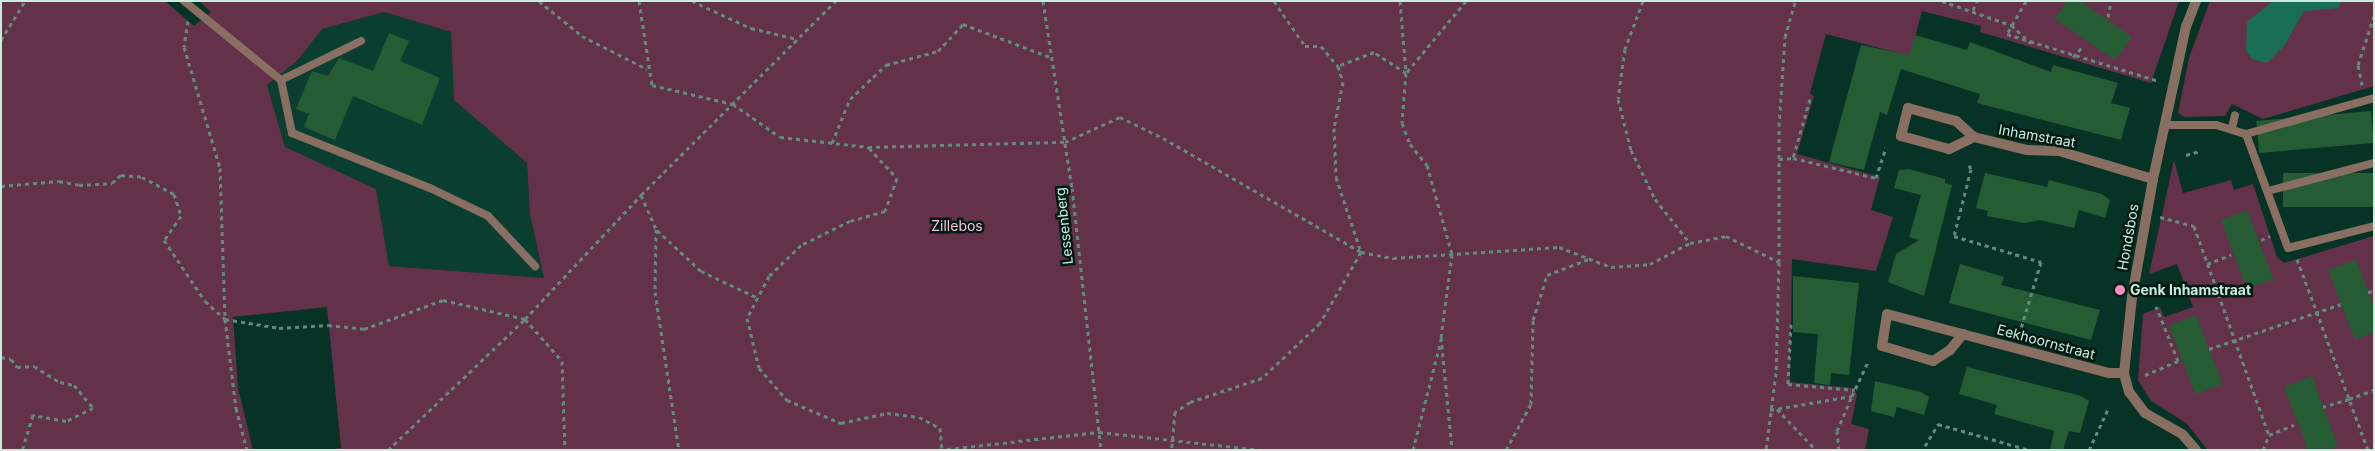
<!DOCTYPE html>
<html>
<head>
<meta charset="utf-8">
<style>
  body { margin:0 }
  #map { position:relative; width:2375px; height:451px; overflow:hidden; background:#073327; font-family:Inter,sans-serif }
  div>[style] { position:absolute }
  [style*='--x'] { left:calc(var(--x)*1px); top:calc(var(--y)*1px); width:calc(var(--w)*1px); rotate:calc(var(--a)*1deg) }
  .built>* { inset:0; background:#0a3e30 }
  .green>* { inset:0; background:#63314a }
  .water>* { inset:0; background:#196e56 }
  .building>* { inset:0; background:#265c34; transform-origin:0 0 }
  .path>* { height:3px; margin-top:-1.5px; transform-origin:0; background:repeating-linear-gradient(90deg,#628b7d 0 4px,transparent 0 8px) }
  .lane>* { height:8px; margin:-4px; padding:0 4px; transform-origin:4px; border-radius:4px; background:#896f61 }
  .street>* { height:10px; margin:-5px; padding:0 5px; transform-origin:5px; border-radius:5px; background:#896f61 }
  .dots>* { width:14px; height:14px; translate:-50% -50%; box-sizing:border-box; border:2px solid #001a11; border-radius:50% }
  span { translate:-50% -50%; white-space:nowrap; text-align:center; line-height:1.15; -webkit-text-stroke:5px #001a11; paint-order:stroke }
  .street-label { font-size:14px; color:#c8edde }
  .park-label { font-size:14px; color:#f7c0d9 }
  .poi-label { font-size:14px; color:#c8edde; font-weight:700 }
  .left { translate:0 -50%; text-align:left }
  .frame { position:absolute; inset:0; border:2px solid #c8edde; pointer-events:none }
</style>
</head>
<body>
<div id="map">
  <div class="built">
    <i style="clip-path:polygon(384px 12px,451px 32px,454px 100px,527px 163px,530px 214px,544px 278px,389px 266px,376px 189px,285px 147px,267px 85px,298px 60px,322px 29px)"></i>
  </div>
  <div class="green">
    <i style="clip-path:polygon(evenodd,1px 1px,165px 1px,194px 26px,211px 12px,199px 1px,2179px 1px,2151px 83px,1980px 32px,1981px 26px,1922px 11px,1910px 56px,1826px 34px,1810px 93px,1814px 96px,1797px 154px,1880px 177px,1871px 210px,1893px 217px,1876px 271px,1792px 259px,1790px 382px,1853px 388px,1857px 395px,1851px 424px,1869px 429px,1865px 450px,326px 450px,341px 448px,327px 307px,233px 317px,238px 388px,253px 450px,1px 450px,1px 1px,384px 12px,451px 32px,454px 100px,527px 163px,530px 214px,544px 278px,389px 266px,376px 189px,285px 147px,267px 85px,298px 60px,322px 29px,384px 12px)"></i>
    <i style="clip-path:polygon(2210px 1px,2374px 1px,2374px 86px,2263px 119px,2232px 104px,2225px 116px,2185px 117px,2178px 113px,2189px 58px)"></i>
    <i style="clip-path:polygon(2174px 160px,2183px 193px,2231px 180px,2234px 190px,2253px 184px,2277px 257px,2284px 263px,2374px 236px,2374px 450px,2207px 449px,2186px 423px,2151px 401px,2138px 380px,2143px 314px,2160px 307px,2164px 317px,2193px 307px,2177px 264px,2149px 274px)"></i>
  </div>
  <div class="water">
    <i style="clip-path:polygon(2273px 1px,2341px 1px,2339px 8px,2304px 11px,2284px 46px,2267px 63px,2252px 59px,2246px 50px,2247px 22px)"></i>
  </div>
  <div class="building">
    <i style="clip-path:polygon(2067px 1px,2080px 1px,2132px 37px,2115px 60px,2055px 19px)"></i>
    <i style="clip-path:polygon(389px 33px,409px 41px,400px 61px,440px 78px,422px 125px,353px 96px,335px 140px,304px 127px,309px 114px,296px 109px,312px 71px,328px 76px,339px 58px,373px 71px)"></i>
    <i style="clip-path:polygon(1915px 35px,1967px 50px,1970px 42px,2051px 72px,2053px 65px,2118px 83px,2111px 103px,2130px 108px,2121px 140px,1977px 103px,1980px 94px,1901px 69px,1887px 115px,1880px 112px,1864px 170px,1829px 162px,1861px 45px,1909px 55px)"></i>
    <i style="left:2371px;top:111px;width:32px;height:115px;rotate:85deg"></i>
    <i style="clip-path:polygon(1909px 169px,1945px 179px,1945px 183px,1952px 185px,1924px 296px,1888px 282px,1896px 254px,1919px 240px,1909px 237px,1921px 195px,1894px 188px,1899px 170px)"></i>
    <i style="clip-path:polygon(1985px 173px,2047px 187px,2049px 180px,2102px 194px,2110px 200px,2105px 218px,2079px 210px,2074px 228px,2040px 220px,2024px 223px,1987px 216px,1988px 211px,1976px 208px)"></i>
    <i style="left:2374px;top:173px;width:34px;height:91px;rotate:90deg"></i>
    <i style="left:2247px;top:210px;width:74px;height:28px;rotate:69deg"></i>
    <i style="clip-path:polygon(2356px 260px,2374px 307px,2374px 332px,2355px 340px,2328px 270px)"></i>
    <i style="clip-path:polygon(1960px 264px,2004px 277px,2001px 285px,2100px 310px,2091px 340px,1949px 303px)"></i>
    <i style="clip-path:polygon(1793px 276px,1859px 283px,1849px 375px,1831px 373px,1830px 385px,1814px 383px,1818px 334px,1793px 332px)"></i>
    <i style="left:2196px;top:315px;width:74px;height:29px;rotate:69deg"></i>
    <i style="clip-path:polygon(1967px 367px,2081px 396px,2089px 401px,2080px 433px,2069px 431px,2063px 450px,2050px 450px,2054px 431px,1994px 414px,1997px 405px,1959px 394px)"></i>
    <i style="clip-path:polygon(2312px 376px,2338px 446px,2327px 450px,2308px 450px,2284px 387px)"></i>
    <i style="clip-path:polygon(1875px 381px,1921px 392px,1929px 397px,1924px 415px,1897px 407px,1894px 417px,1871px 411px)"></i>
  </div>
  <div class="path">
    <i style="--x:539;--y:1;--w:55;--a:39.1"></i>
    <i style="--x:582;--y:36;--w:73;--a:26.9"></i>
    <i style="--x:639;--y:1;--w:85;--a:81.2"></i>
    <i style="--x:652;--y:85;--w:83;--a:13.2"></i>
    <i style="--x:733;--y:104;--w:57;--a:35.1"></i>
    <i style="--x:780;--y:137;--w:89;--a:6.5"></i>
    <i style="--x:868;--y:147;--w:197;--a:-1.5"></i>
    <i style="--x:1065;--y:142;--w:60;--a:-24.4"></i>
    <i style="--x:1120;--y:117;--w:48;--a:26"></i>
    <i style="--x:1163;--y:138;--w:228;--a:29.9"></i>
    <i style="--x:1361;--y:252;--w:82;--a:120"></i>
    <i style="--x:1320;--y:323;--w:80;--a:136.5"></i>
    <i style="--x:1262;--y:378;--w:76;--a:161.6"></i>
    <i style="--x:1190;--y:402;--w:18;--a:146"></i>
    <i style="--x:1175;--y:412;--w:38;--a:95"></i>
    <i style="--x:692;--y:1;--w:65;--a:24.6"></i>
    <i style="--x:751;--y:28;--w:47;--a:13.4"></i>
    <i style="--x:1043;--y:1;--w:189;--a:81.2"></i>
    <i style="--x:1072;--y:188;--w:264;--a:83.7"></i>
    <i style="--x:1274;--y:1;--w:55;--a:55.4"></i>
    <i style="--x:1305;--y:46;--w:16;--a:0"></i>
    <i style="--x:1321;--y:46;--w:26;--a:50"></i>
    <i style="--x:1400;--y:1;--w:72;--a:85.2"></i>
    <i style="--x:1406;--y:73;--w:50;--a:94.6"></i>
    <i style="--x:1402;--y:123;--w:22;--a:69"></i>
    <i style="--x:1410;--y:144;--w:27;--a:51"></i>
    <i style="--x:1427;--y:165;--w:92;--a:74.3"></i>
    <i style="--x:1452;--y:254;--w:84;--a:97.5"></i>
    <i style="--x:1441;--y:337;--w:114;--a:84.4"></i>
    <i style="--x:1466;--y:1;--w:94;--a:129.8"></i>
    <i style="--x:1406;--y:73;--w:38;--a:-147"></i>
    <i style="--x:1374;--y:52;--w:39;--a:159"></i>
    <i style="--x:1338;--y:66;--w:17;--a:73"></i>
    <i style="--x:1343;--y:82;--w:47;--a:101.1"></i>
    <i style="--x:1334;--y:128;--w:49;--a:87.7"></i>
    <i style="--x:1336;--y:177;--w:79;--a:71.6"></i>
    <i style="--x:1361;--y:252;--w:33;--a:11"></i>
    <i style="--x:1393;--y:258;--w:166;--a:-3.8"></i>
    <i style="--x:1559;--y:247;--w:56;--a:21"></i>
    <i style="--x:1611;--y:267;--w:39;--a:-4"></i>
    <i style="--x:1650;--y:264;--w:45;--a:-27.7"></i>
    <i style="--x:1690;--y:243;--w:37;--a:-11"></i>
    <i style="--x:1726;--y:236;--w:59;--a:26.1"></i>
    <i style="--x:1779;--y:262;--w:111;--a:91.5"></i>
    <i style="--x:1776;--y:373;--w:78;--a:97.4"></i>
    <i style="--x:1643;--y:1;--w:51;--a:110.6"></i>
    <i style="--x:1625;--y:49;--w:50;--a:98"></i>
    <i style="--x:1618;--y:99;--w:53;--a:75.7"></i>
    <i style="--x:1631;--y:150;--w:55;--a:63.9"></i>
    <i style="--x:1655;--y:199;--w:56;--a:51.5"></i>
    <i style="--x:1942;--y:1;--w:73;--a:19.2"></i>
    <i style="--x:2011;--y:25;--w:27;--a:42"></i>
    <i style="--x:2026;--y:1;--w:38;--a:120"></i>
    <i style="--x:2007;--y:34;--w:159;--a:17.2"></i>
    <i style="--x:1973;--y:10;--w:10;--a:-66"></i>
    <i style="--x:2108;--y:17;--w:16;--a:-79"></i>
    <i style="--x:188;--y:21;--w:26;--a:99"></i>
    <i style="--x:184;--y:47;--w:126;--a:73.4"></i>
    <i style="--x:220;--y:168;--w:151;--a:88.1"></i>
    <i style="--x:225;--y:319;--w:55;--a:9.5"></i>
    <i style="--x:279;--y:328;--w:49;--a:-3.5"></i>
    <i style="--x:328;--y:325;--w:36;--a:6"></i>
    <i style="--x:364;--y:329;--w:84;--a:-20.2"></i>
    <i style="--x:443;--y:300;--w:84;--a:13"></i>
    <i style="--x:525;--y:319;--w:56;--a:48.6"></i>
    <i style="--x:562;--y:361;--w:89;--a:88.1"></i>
    <i style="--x:1;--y:40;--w:46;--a:-58.4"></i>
    <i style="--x:2073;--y:57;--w:16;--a:-47"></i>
    <i style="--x:2362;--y:85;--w:20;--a:-101"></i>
    <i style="--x:2358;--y:65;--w:52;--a:-71.9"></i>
    <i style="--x:1810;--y:99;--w:61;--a:106.1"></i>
    <i style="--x:1793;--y:158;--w:85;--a:13.5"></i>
    <i style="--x:1876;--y:178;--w:32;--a:-72"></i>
    <i style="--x:832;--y:143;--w:48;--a:-67.8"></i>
    <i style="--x:850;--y:99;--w:50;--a:-43.4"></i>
    <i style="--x:886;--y:65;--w:54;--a:-15.1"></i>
    <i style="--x:938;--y:51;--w:37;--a:-47"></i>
    <i style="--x:963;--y:24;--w:93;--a:20.8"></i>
    <i style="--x:869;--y:148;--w:41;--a:47"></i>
    <i style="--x:897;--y:178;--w:35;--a:110"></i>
    <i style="--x:885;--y:211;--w:36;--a:164"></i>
    <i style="--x:850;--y:221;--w:55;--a:153.9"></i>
    <i style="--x:801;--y:245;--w:45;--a:135.9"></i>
    <i style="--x:769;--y:276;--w:47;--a:117.6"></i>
    <i style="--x:747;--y:318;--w:51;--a:76.5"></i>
    <i style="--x:759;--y:368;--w:43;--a:48.8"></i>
    <i style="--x:787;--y:400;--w:59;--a:23.1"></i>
    <i style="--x:841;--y:423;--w:47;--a:-12.3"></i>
    <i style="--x:887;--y:413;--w:32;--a:7"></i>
    <i style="--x:919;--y:417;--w:24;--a:28"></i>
    <i style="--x:940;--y:428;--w:21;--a:85"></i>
    <i style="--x:2186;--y:155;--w:15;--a:-16"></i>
    <i style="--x:1779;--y:159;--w:14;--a:-4"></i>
    <i style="--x:1969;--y:165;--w:4;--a:63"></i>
    <i style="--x:1971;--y:169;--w:69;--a:104.2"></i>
    <i style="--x:1954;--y:236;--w:91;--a:16.6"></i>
    <i style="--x:2041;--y:262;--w:76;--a:106.8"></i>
    <i style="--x:1;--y:186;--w:58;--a:-4.9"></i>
    <i style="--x:59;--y:181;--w:20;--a:11"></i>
    <i style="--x:79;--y:185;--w:33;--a:-3"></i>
    <i style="--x:112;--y:183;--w:12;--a:-42"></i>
    <i style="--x:121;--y:175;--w:21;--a:5"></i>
    <i style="--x:142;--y:177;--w:36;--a:28"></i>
    <i style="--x:174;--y:194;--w:23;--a:72"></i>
    <i style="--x:181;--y:216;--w:29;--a:125"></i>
    <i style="--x:164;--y:240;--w:73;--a:56.1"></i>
    <i style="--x:205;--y:301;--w:27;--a:42"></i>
    <i style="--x:225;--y:319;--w:90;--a:83"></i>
    <i style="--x:236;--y:408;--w:43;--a:75.3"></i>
    <i style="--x:641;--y:195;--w:37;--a:66"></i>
    <i style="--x:656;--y:229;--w:63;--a:90.9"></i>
    <i style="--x:655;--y:292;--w:160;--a:81.4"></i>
    <i style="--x:2160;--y:217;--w:35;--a:15"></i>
    <i style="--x:2194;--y:226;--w:222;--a:70.3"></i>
    <i style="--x:2269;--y:435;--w:27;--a:-22"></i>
    <i style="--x:657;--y:230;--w:60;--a:43"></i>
    <i style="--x:701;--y:271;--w:63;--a:25.3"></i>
    <i style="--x:2261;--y:240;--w:10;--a:-24"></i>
    <i style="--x:2297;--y:259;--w:149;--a:69.6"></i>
    <i style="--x:2349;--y:399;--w:27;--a:163"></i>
    <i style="--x:1779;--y:262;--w:136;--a:-90"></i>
    <i style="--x:1779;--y:126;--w:89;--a:-86.1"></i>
    <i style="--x:1785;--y:37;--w:37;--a:-74"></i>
    <i style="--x:2207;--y:264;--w:26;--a:-21"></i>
    <i style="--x:2368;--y:292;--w:6;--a:-9"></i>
    <i style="--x:1791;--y:324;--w:60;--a:92.9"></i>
    <i style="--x:1788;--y:384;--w:67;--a:5.1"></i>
    <i style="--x:2209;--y:349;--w:139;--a:-18.8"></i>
    <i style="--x:1;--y:357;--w:10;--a:11"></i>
    <i style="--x:11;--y:359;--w:10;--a:53"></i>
    <i style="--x:17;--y:367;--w:17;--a:-3"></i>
    <i style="--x:34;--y:366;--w:31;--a:32"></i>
    <i style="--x:60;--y:382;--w:14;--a:12"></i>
    <i style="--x:74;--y:385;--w:30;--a:50"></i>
    <i style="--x:93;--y:408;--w:30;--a:154"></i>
    <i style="--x:66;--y:421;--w:34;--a:-170"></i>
    <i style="--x:33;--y:415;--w:37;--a:107"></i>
    <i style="--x:2145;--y:375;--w:36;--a:-23"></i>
    <i style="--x:2178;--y:361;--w:59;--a:-111.8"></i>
    <i style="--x:1777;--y:409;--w:57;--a:46.4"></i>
    <i style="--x:1770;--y:410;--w:83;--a:-9.7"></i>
    <i style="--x:1852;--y:396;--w:38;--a:-65"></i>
    <i style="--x:1925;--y:446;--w:26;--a:-59"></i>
    <i style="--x:1938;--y:424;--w:95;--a:15.9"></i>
    <i style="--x:388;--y:450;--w:190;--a:-43.7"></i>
    <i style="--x:525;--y:319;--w:170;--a:-46.9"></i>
    <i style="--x:641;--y:195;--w:275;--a:-44.9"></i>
    <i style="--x:939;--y:450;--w:161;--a:-6.4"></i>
    <i style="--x:1099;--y:432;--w:163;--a:6.3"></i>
    <i style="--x:1413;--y:450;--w:114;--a:-75.7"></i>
    <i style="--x:1506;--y:450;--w:52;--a:-61.5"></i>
    <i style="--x:1531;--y:404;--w:84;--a:-88.6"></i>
    <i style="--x:1533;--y:320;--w:47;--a:-72.7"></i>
    <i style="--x:1547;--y:275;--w:45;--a:-20.9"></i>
    <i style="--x:1839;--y:450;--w:19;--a:-96"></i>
    <i style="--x:1837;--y:431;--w:38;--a:-67"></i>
    <i style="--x:2089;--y:450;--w:47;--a:-65.1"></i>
    <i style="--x:2263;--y:450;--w:16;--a:-68"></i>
    <i style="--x:2368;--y:450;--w:54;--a:-110.4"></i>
    <i style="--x:2349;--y:399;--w:27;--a:-20"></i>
  </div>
  <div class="lane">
    <i style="--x:184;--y:1;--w:125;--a:39.2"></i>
    <i style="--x:281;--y:80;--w:54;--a:78.3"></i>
    <i style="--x:292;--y:133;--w:151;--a:21.8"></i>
    <i style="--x:432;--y:189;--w:62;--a:25.7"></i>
    <i style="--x:488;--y:216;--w:69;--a:46.8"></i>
    <i style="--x:281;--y:80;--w:89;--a:-26"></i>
    <i style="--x:2164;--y:125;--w:52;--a:0"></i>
    <i style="--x:2216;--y:125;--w:31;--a:17"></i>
    <i style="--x:2246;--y:134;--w:121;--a:69.8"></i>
    <i style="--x:2288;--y:248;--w:89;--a:-14.3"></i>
    <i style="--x:2232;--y:128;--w:13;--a:-77"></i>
    <i style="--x:2246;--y:134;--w:133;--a:-15.7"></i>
    <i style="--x:2268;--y:191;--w:110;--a:-14.8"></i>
  </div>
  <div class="street">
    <i style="--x:1974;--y:137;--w:28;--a:154"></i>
    <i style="--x:1949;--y:149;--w:50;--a:-164.8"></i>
    <i style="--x:1901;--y:136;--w:29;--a:-76"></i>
    <i style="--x:1908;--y:108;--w:50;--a:15.2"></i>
    <i style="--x:1956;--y:121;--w:24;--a:42"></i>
    <i style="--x:1974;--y:137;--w:55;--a:13.8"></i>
    <i style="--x:2027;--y:150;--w:32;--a:2"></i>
    <i style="--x:2059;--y:151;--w:98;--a:16.6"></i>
    <i style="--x:1963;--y:334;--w:21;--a:129"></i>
    <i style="--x:1950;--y:350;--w:20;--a:147"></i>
    <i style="--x:1933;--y:361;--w:53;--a:-163.6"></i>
    <i style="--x:1882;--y:346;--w:32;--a:-81"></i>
    <i style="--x:1887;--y:314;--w:230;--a:14.9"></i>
    <i style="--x:2109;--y:373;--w:15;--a:0"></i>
    <i style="--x:2196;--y:450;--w:21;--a:-131"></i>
    <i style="--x:2182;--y:434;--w:43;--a:-150.4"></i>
    <i style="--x:2145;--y:413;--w:26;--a:-127"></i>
    <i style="--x:2129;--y:392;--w:20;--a:-105"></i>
    <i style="--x:2124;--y:373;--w:76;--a:-84"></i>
    <i style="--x:2132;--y:297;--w:120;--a:-79.9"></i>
    <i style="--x:2153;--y:179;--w:156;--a:-77.8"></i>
    <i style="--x:2186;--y:27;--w:28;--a:-69"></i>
  </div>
  <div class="dots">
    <i style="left:2120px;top:290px;background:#fb8fc5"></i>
  </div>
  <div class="street-label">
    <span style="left:2037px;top:136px;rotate:10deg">Inhamstraat</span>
    <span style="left:1064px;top:226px;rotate:-96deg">Lessenberg</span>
    <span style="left:2128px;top:237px;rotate:-80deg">Hondsbos</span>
    <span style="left:2046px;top:342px;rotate:15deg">Eekhoornstraat</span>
  </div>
  <div class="park-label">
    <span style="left:957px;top:226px">Zillebos</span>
  </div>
  <div class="poi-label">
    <span class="left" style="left:2130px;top:290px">Genk Inhamstraat</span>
  </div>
  <div class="frame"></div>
</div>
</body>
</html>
